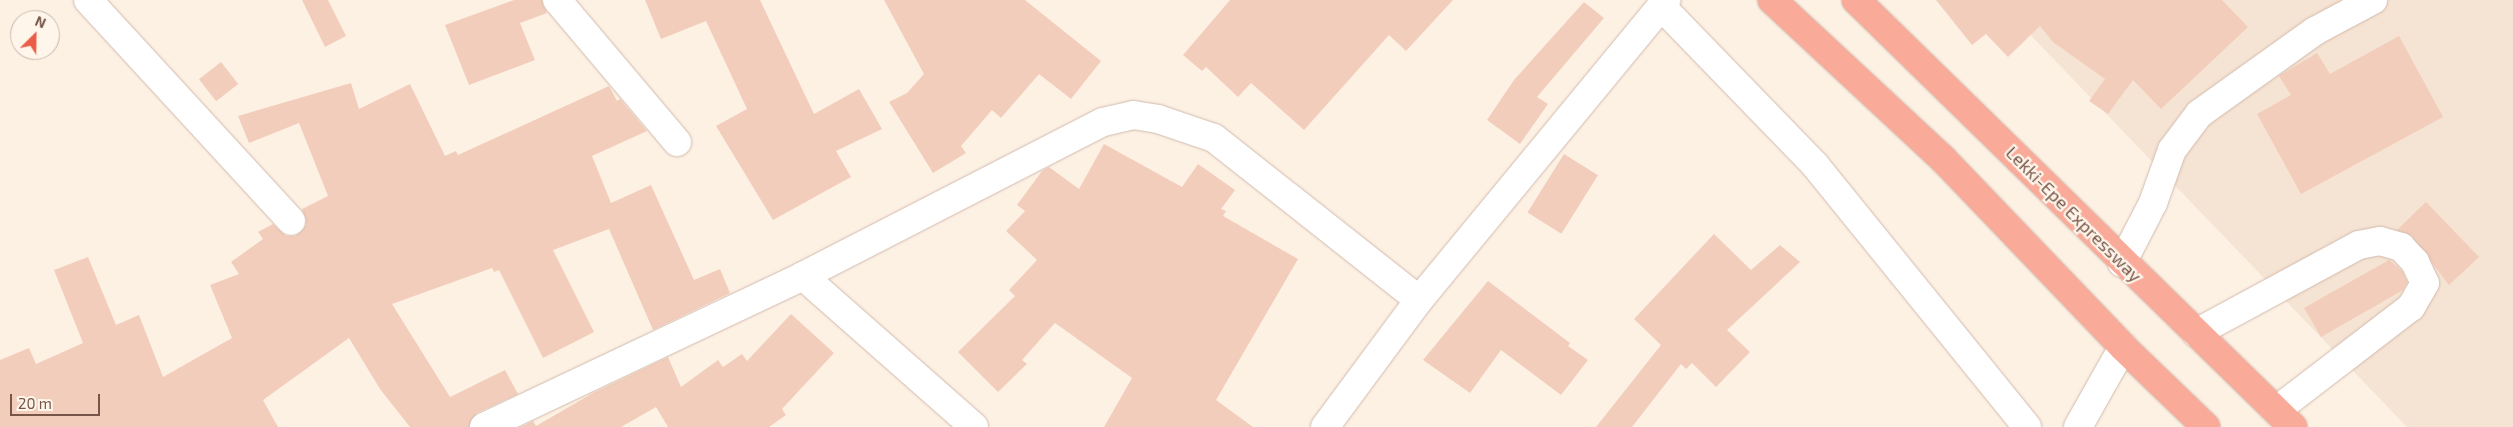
<!DOCTYPE html>
<html>
<head>
<meta charset="utf-8">
<style>
  body { margin:0 }
  #map { position:relative; width:2513px; height:427px; overflow:hidden; background:#fdf1e4; font-family:"Exo 2",sans-serif }
  div>[style] { position:absolute }
  [style*='--x'] { left:calc(var(--x)*1px); top:calc(var(--y)*1px); width:calc(var(--w)*1px); rotate:calc(var(--a)*1deg) }
  .residential>* { inset:0; background:#f5e3d3 }
  .building>* { inset:0; background:#f3cdbb; transform-origin:0 0 }
  .roads { filter:drop-shadow(0 0 1px #d1baad) drop-shadow(0 0 1px #d1baad) }
  .minor>* { height:28px; margin:-14px; padding:0 14px; transform-origin:14px; border-radius:14px; background:#fff }
  .highway>* { height:28px; margin:-14px; padding:0 14px; transform-origin:14px; border-radius:14px; background:#f9aa99 }
  span { translate:-50% -50%; white-space:nowrap; text-align:center; line-height:1.15; -webkit-text-stroke:4.5px #fff6eb; paint-order:stroke }
  .street-label { font-size:18px; color:#775549 }
  .north { position:absolute; left:10px; top:10px; width:50px; height:50px; box-sizing:border-box; background:#fff6eb; border:1px solid #c9b6aa; border-radius:50%; rotate:23deg; font-size:14px; font-weight:700; line-height:20px; text-align:center; color:#775549 }
  .north::after { content:''; display:block; margin:auto; width:18px; height:22px; background:#eb5d46; clip-path:polygon(50% 0,100% 100%,50% 72%,0 100%) }
  .scale { position:absolute; left:10px; top:394px; width:90px; height:22px; box-sizing:border-box; border:2px solid #775549; border-top:0; padding-left:6px; font-size:15px; line-height:18px; white-space:nowrap; color:#775549; -webkit-text-stroke:4px #fff6eb; paint-order:stroke }
</style>
</head>
<body>
<div id="map">
  <div class="residential">
    <i style="clip-path:polygon(1997px 0,2513px 0,2513px 427px,2407px 427px)"></i>
  </div>
  <div class="building">
    <i style="clip-path:polygon(302px 0,328px 0,346px 36px,325px 47px)"></i>
    <i style="clip-path:polygon(514px 0,542px 0,547px 13px,520px 23px,535px 60px,469px 85px,445px 25px)"></i>
    <i style="clip-path:polygon(645px 0,760px 0,814px 114px,859px 89px,882px 129px,836px 151px,851px 177px,773px 220px,716px 126px,747px 109px,706px 21px,661px 39px)"></i>
    <i style="clip-path:polygon(884px 0,1025px 0,1101px 61px,1071px 99px,1039px 74px,1001px 118px,992px 110px,961px 146px,966px 153px,933px 173px,889px 102px,907px 93px,924px 74px)"></i>
    <i style="clip-path:polygon(1230px 0,1453px 0,1406px 51px,1389px 35px,1304px 130px,1251px 83px,1238px 97px,1206px 67px,1202px 71px,1183px 55px)"></i>
    <i style="clip-path:polygon(1936px 0,2222px 0,2248px 27px,2161px 109px,2133px 80px,2108px 114px,2089px 101px,2105px 79px,2053px 42px,2040px 26px,2008px 57px,1986px 34px,1972px 45px)"></i>
    <i style="clip-path:polygon(1584px 2px,1604px 18px,1537px 97px,1548px 104px,1520px 144px,1487px 120px,1514px 80px)"></i>
    <i style="clip-path:polygon(2399px 36px,2443px 117px,2301px 194px,2257px 114px,2291px 95px,2279px 76px,2317px 53px,2330px 74px)"></i>
    <i style="left:221px;top:62px;width:28px;height:28px;rotate:52deg"></i>
    <i style="clip-path:polygon(351px 83px,359px 109px,410px 84px,445px 156px,456px 151px,458px 155px,609px 86px,617px 101px,620px 99px,647px 131px,592px 156px,611px 203px,651px 185px,694px 280px,720px 269px,730px 293px,653px 330px,609px 229px,553px 250px,594px 332px,543px 358px,499px 270px,494px 272px,492px 268px,392px 304px,450px 397px,505px 370px,518px 394px,477px 413px,469px 427px,410px 427px,380px 389px,349px 338px,263px 400px,278px 427px,0 427px,0 360px,29px 348px,36px 364px,83px 343px,54px 270px,88px 257px,116px 325px,139px 315px,163px 377px,232px 338px,210px 285px,239px 274px,231px 262px,263px 239px,258px 232px,273px 224px,286px 236px,295px 236px,306px 225px,302px 209px,328px 196px,299px 123px,249px 143px,238px 116px)"></i>
    <i style="clip-path:polygon(1104px 144px,1182px 187px,1198px 164px,1235px 190px,1221px 209px,1226px 211px,1223px 216px,1298px 259px,1216px 400px,1253px 427px,1104px 427px,1132px 378px,1055px 323px,1022px 360px,1027px 364px,998px 392px,958px 352px,1015px 296px,1009px 290px,1037px 260px,1006px 231px,1025px 211px,1017px 205px,1042px 171px,1049px 167px,1079px 189px)"></i>
    <i style="left:1564px;top:154px;width:40px;height:69px;rotate:32deg"></i>
    <i style="clip-path:polygon(2426px 202px,2479px 257px,2449px 285px,2412px 236px,2397px 230px)"></i>
    <i style="clip-path:polygon(1714px 234px,1751px 270px,1780px 245px,1800px 262px,1727px 330px,1750px 352px,1716px 387px,1692px 363px,1686px 369px,1681px 364px,1632px 427px,1596px 427px,1661px 345px,1634px 319px)"></i>
    <i style="clip-path:polygon(2389px 260px,2402px 271px,2407px 282px,2403px 290px,2321px 337px,2304px 308px)"></i>
    <i style="clip-path:polygon(1488px 281px,1570px 343px,1568px 346px,1588px 360px,1561px 395px,1501px 350px,1470px 393px,1423px 360px)"></i>
    <i style="clip-path:polygon(791px 314px,834px 353px,782px 409px,786px 415px,769px 427px,668px 427px,656px 407px,621px 427px,521px 427px,533px 421px,536px 426px,593px 393px,668px 357px,681px 387px,718px 360px,723px 367px,742px 354px,747px 361px)"></i>
  </div>
  <div class="roads">
    <div class="minor">
      <i style="--x:88;--y:0;--w:300;--a:47.4"></i>
      <i style="--x:557;--y:0;--w:186;--a:49.8"></i>
      <i style="--x:1661;--y:6;--w:221;--a:45.9"></i>
      <i style="--x:1815;--y:165;--w:337;--a:51"></i>
      <i style="--x:2122;--y:263;--w:68;--a:-62.7"></i>
      <i style="--x:2153;--y:203;--w:56;--a:-70.3"></i>
      <i style="--x:2172;--y:150;--w:45;--a:-53.1"></i>
      <i style="--x:2199;--y:114;--w:143;--a:-35.6"></i>
      <i style="--x:2315;--y:31;--w:66;--a:-28.1"></i>
      <i style="--x:803;--y:276;--w:228;--a:41.4"></i>
      <i style="--x:2196;--y:333;--w:185;--a:-28.4"></i>
      <i style="--x:2359;--y:245;--w:21;--a:-11"></i>
      <i style="--x:2380;--y:241;--w:22;--a:16"></i>
      <i style="--x:2401;--y:247;--w:21;--a:47"></i>
      <i style="--x:2415;--y:262;--w:23;--a:65"></i>
      <i style="--x:2425;--y:283;--w:28;--a:120"></i>
      <i style="--x:2411;--y:307;--w:169;--a:142.5"></i>
      <i style="--x:484;--y:427;--w:353;--a:-25.3"></i>
      <i style="--x:803;--y:276;--w:337;--a:-27.2"></i>
      <i style="--x:1103;--y:122;--w:31;--a:-13"></i>
      <i style="--x:1133;--y:115;--w:25;--a:9"></i>
      <i style="--x:1158;--y:119;--w:59;--a:18.7"></i>
      <i style="--x:1214;--y:138;--w:261;--a:38.3"></i>
      <i style="--x:1325;--y:427;--w:158;--a:-53.5"></i>
      <i style="--x:1419;--y:300;--w:389;--a:-50.5"></i>
      <i style="--x:2078;--y:427;--w:92;--a:-60.6"></i>
    </div>
    <div class="highway">
      <i style="--x:1772;--y:0;--w:233;--a:42.9"></i>
      <i style="--x:1943;--y:159;--w:260;--a:46.2"></i>
      <i style="--x:2123;--y:347;--w:115;--a:43.9"></i>
      <i style="--x:1856;--y:0;--w:611;--a:44.34"></i>
    </div>
  </div>
  <div class="street-label">
    <span style="left:2074px;top:214px;rotate:45deg">Lekki-Epe Expressway</span>
  </div>
  <div class="north">N</div>
  <div class="scale">20 m</div>
</div>
</body>
</html>
